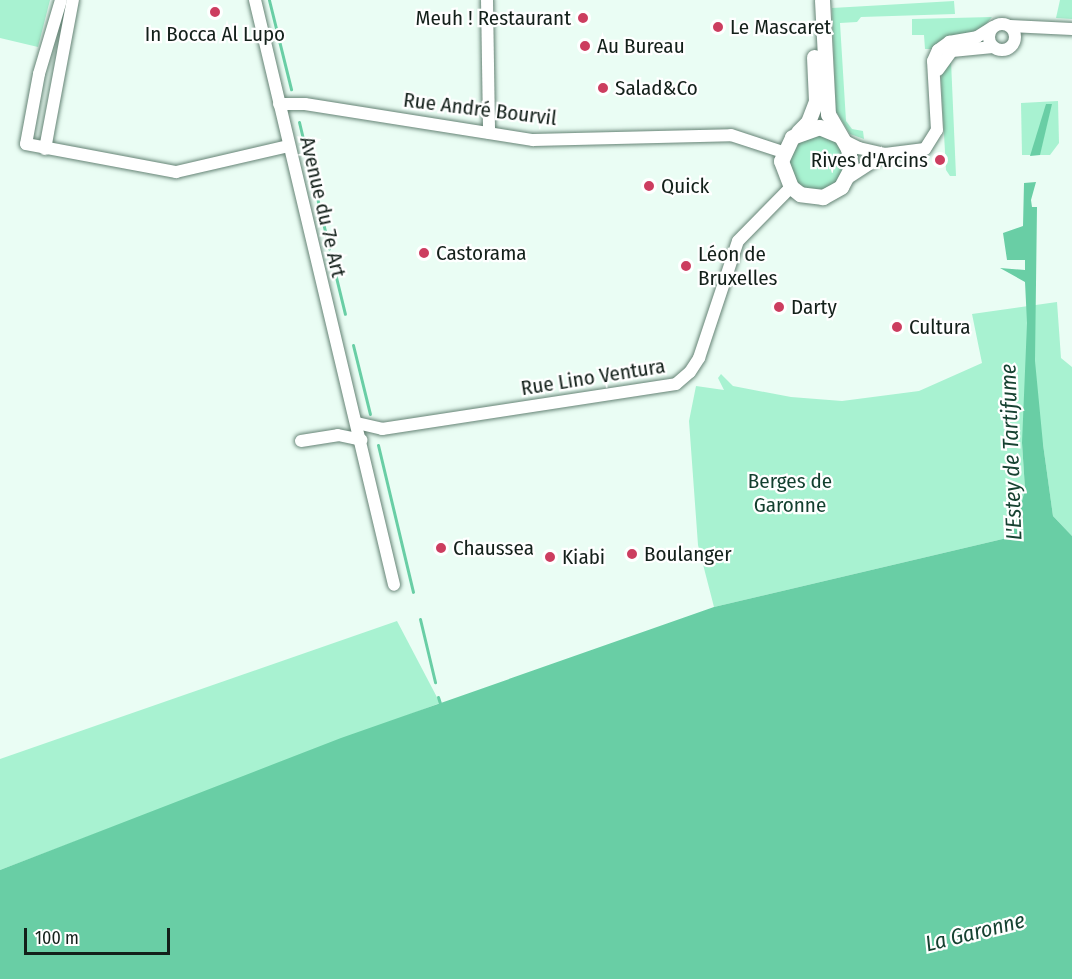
<!DOCTYPE html>
<html>
<head>
<meta charset="utf-8">
<style>
  body { margin:0 }
  #map { position:relative; width:1072px; height:979px; overflow:hidden; background:#eafdf4; font-family:"Fira Sans Condensed",sans-serif }
  div>[style] { position:absolute }
  [style*='--x'] { left:calc(var(--x)*1px); top:calc(var(--y)*1px); width:calc(var(--w)*1px); rotate:calc(var(--a)*1deg) }
  .green>* { inset:0; background:#a8f2d1 }
  .round { border-radius:50% }
  .water>* { inset:0; background:#69cea5 }
  .stream>* { height:3px; margin:-1.5px; padding:0 1.5px; transform-origin:1.5px; border-radius:1.5px; background:#69cea5 }
  .roads { filter:drop-shadow(0 0 2px #658375) drop-shadow(0 0 2px #658375) }
  .minor>* { height:12px; margin:-6px; padding:0 6px; transform-origin:6px; border-radius:6px; background:#fff }
  .minor>.ring { margin:-6px; padding:0; box-sizing:content-box; background:none; border:12px solid #fff; border-radius:50% }
  .tertiary>* { height:15px; margin:-7.5px; padding:0 7.5px; transform-origin:7.5px; border-radius:7.5px; background:#fff }
  .dots>* { width:16px; height:16px; translate:-50% -50%; box-sizing:border-box; border:3px solid #fff; border-radius:50% }
  span { translate:-50% -50%; white-space:nowrap; text-align:center; line-height:1.15; -webkit-text-stroke:4.5px #fff; paint-order:stroke }
  .poi-label { font-size:21px; color:#13201a }
  .right { translate:-100% -50%; text-align:right }
  .left { translate:0 -50%; text-align:left }
  .street-label { font-size:21px; color:#13201a }
  .park-label { font-size:21px; color:#123f2e }
  .water-label { font-size:22px; color:#164231; font-style:italic }
  .scale { position:absolute; left:24px; top:928px; width:146px; height:27px; box-sizing:border-box; border:3px solid #13201a; border-top:0; padding-left:8px; font-size:18px; line-height:21px; white-space:nowrap; color:#13201a; -webkit-text-stroke:4px #fff; paint-order:stroke }
</style>
</head>
<body>
<div id="map">
  <div class="green">
    <i style="clip-path:polygon(0 0,50px 0,38px 47px,0 38px)"></i>
    <i style="clip-path:polygon(1060px 0,1072px 0,1072px 19px,1056px 18px)"></i>
    <i style="clip-path:polygon(954px 1px,955px 14px,861px 17px,857px 22px,840px 23px,846px 121px,852px 129px,863px 131px,864px 139px,850px 134px,836px 111px,832px 8px)"></i>
    <i style="clip-path:polygon(992px 17px,981px 30px,934px 49px,925px 49px,924px 35px,912px 35px,912px 19px)"></i>
    <i style="clip-path:polygon(951px 61px,956px 176px,950px 176px,946px 170px,941px 79px,944px 68px)"></i>
    <i style="clip-path:polygon(1058px 101px,1059px 143px,1050px 155px,1022px 155px,1021px 103px)"></i>
    <i class="round" style="left:788px;top:134px;width:56px;height:56px"></i>
    <i style="clip-path:polygon(1057px 302px,1061px 358px,1072px 367px,1072px 536px,1053px 516px,1043px 444px,1022px 443px,1025px 489px,1016px 525px,1007px 538px,714px 607px,698px 545px,689px 421px,696px 386px,724px 390px,718px 378px,721px 374px,733px 386px,791px 397px,842px 401px,919px 391px,982px 363px,972px 314px)"></i>
    <i style="clip-path:polygon(397px 621px,440px 703px,0 870px,0 759px)"></i>
  </div>
  <div class="water">
    <i style="clip-path:polygon(1046px 104px,1052px 104px,1040px 155px,1030px 156px)"></i>
    <i style="clip-path:polygon(1036px 182px,1031px 200px,1032px 207px,1037px 207px,1035px 361px,1043px 444px,1053px 516px,1072px 536px,1072px 979px,0 979px,0 870px,341px 738px,714px 607px,1007px 538px,1016px 525px,1025px 489px,1022px 443px,1027px 323px,1025px 282px,1000px 268px,1025px 270px,1025px 260px,1007px 260px,1003px 233px,1023px 226px,1024px 183px)"></i>
  </div>
  <div class="stream">
    <i style="--x:269;--y:0;--w:92;--a:76.1"></i>
    <i style="--x:299;--y:122;--w:130;--a:76.6"></i>
    <i style="--x:335;--y:273;--w:42;--a:76.3"></i>
    <i style="--x:353;--y:345;--w:71;--a:76.2"></i>
    <i style="--x:378;--y:445;--w:151;--a:76.6"></i>
    <i style="--x:420;--y:619;--w:65;--a:76.6"></i>
    <i style="--x:438;--y:697;--w:6;--a:72"></i>
  </div>
  <div class="roads">
    <div class="minor">
      <i style="--x:61;--y:0;--w:77;--a:106.6"></i>
      <i style="--x:39;--y:74;--w:71;--a:100.5"></i>
      <i style="--x:26;--y:144;--w:153;--a:10.6"></i>
      <i style="--x:176;--y:172;--w:116;--a:-13"></i>
      <i style="--x:255;--y:0;--w:601;--a:76.63"></i>
      <i style="--x:487;--y:0;--w:133;--a:89.1"></i>
      <i class="ring" style="left:989px;top:24px;width:14px;height:14px"></i>
      <i style="--x:1010;--y:26;--w:62;--a:2.8"></i>
      <i style="--x:938;--y:70;--w:24;--a:-54"></i>
      <i style="--x:952;--y:51;--w:41;--a:-5.6"></i>
      <i style="--x:279;--y:104;--w:26;--a:0"></i>
      <i style="--x:305;--y:104;--w:231;--a:9"></i>
      <i style="--x:533;--y:140;--w:198;--a:-1.4"></i>
      <i style="--x:731;--y:135;--w:55;--a:18.1"></i>
      <i style="--x:843;--y:140;--w:18;--a:27"></i>
      <i style="--x:859;--y:148;--w:27;--a:13"></i>
      <i style="--x:885;--y:154;--w:40;--a:-7.1"></i>
      <i style="--x:925;--y:149;--w:22;--a:-58"></i>
      <i style="--x:937;--y:130;--w:69;--a:-93.3"></i>
      <i style="--x:933;--y:61;--w:12;--a:-66"></i>
      <i style="--x:938;--y:50;--w:14;--a:-36"></i>
      <i style="--x:949;--y:42;--w:28;--a:-10"></i>
      <i style="--x:977;--y:37;--w:19;--a:-32"></i>
      <i style="--x:45;--y:149;--w:152;--a:-79.4"></i>
      <i style="--x:848;--y:178;--w:44;--a:-33"></i>
      <i style="--x:357;--y:423;--w:26;--a:13"></i>
      <i style="--x:382;--y:429;--w:297;--a:-8.7"></i>
      <i style="--x:676;--y:384;--w:18;--a:-41"></i>
      <i style="--x:690;--y:372;--w:17;--a:-57"></i>
      <i style="--x:699;--y:358;--w:123;--a:-71.6"></i>
      <i style="--x:738;--y:241;--w:76;--a:-45.5"></i>
      <i style="--x:301;--y:441;--w:37;--a:-9"></i>
      <i style="--x:338;--y:435;--w:24;--a:12"></i>
    </div>
    <div class="tertiary">
      <i style="--x:822;--y:0;--w:114;--a:87"></i>
      <i style="--x:828;--y:114;--w:39;--a:60"></i>
      <i style="--x:848;--y:148;--w:20;--a:81"></i>
      <i style="--x:851;--y:168;--w:21;--a:118"></i>
      <i style="--x:841;--y:187;--w:21;--a:151"></i>
      <i style="--x:823;--y:197;--w:23;--a:-173"></i>
      <i style="--x:800;--y:194;--w:11;--a:-142"></i>
      <i style="--x:791;--y:187;--w:28;--a:-111"></i>
      <i style="--x:781;--y:161;--w:26;--a:-65"></i>
      <i style="--x:792;--y:137;--w:29;--a:-20"></i>
      <i style="--x:819;--y:127;--w:21;--a:23"></i>
      <i style="--x:798;--y:132;--w:14;--a:-45"></i>
      <i style="--x:808;--y:122;--w:22;--a:-69"></i>
      <i style="--x:816;--y:101;--w:44;--a:-92.6"></i>
    </div>
  </div>
  <div class="dots">
    <i style="left:215px;top:12px;background:#cc3d5f"></i>
    <i style="left:583px;top:18px;background:#cc3d5f"></i>
    <i style="left:718px;top:27px;background:#cc3d5f"></i>
    <i style="left:585px;top:46px;background:#cc3d5f"></i>
    <i style="left:603px;top:88px;background:#cc3d5f"></i>
    <i style="left:940px;top:160px;background:#cc3d5f"></i>
    <i style="left:649px;top:186px;background:#cc3d5f"></i>
    <i style="left:424px;top:253px;background:#cc3d5f"></i>
    <i style="left:686px;top:266px;background:#cc3d5f"></i>
    <i style="left:779px;top:307px;background:#cc3d5f"></i>
    <i style="left:897px;top:327px;background:#cc3d5f"></i>
    <i style="left:441px;top:548px;background:#cc3d5f"></i>
    <i style="left:632px;top:554px;background:#cc3d5f"></i>
    <i style="left:550px;top:557px;background:#cc3d5f"></i>
  </div>
  <div class="poi-label">
    <span class="right" style="left:571px;top:18px">Meuh ! Restaurant</span>
    <span class="left" style="left:730px;top:27px">Le Mascaret</span>
    <span style="left:215px;top:34px">In Bocca Al Lupo</span>
    <span class="left" style="left:597px;top:46px">Au Bureau</span>
    <span class="left" style="left:615px;top:88px">Salad&amp;Co</span>
    <span class="right" style="left:928px;top:160px">Rives d'Arcins</span>
    <span class="left" style="left:661px;top:186px">Quick</span>
    <span class="left" style="left:436px;top:253px">Castorama</span>
    <span class="left" style="left:698px;top:266px">Léon de<br>Bruxelles</span>
    <span class="left" style="left:791px;top:307px">Darty</span>
    <span class="left" style="left:909px;top:327px">Cultura</span>
    <span class="left" style="left:453px;top:548px">Chaussea</span>
    <span class="left" style="left:644px;top:554px">Boulanger</span>
    <span class="left" style="left:562px;top:557px">Kiabi</span>
  </div>
  <div class="street-label">
    <span style="left:480px;top:109px;rotate:7deg">Rue André Bourvil</span>
    <span style="left:323px;top:207px;rotate:77deg">Avenue du 7e Art</span>
    <span style="left:593px;top:377px;rotate:-9deg">Rue Lino Ventura</span>
  </div>
  <div class="park-label">
    <span style="left:790px;top:493px">Berges de<br>Garonne</span>
  </div>
  <div class="water-label">
    <span style="left:1011px;top:452px;rotate:-92deg">L'Estey de Tartifume</span>
    <span style="left:975px;top:932px;rotate:-14deg">La Garonne</span>
  </div>
  <div class="scale">100 m</div>
</div>
</body>
</html>
